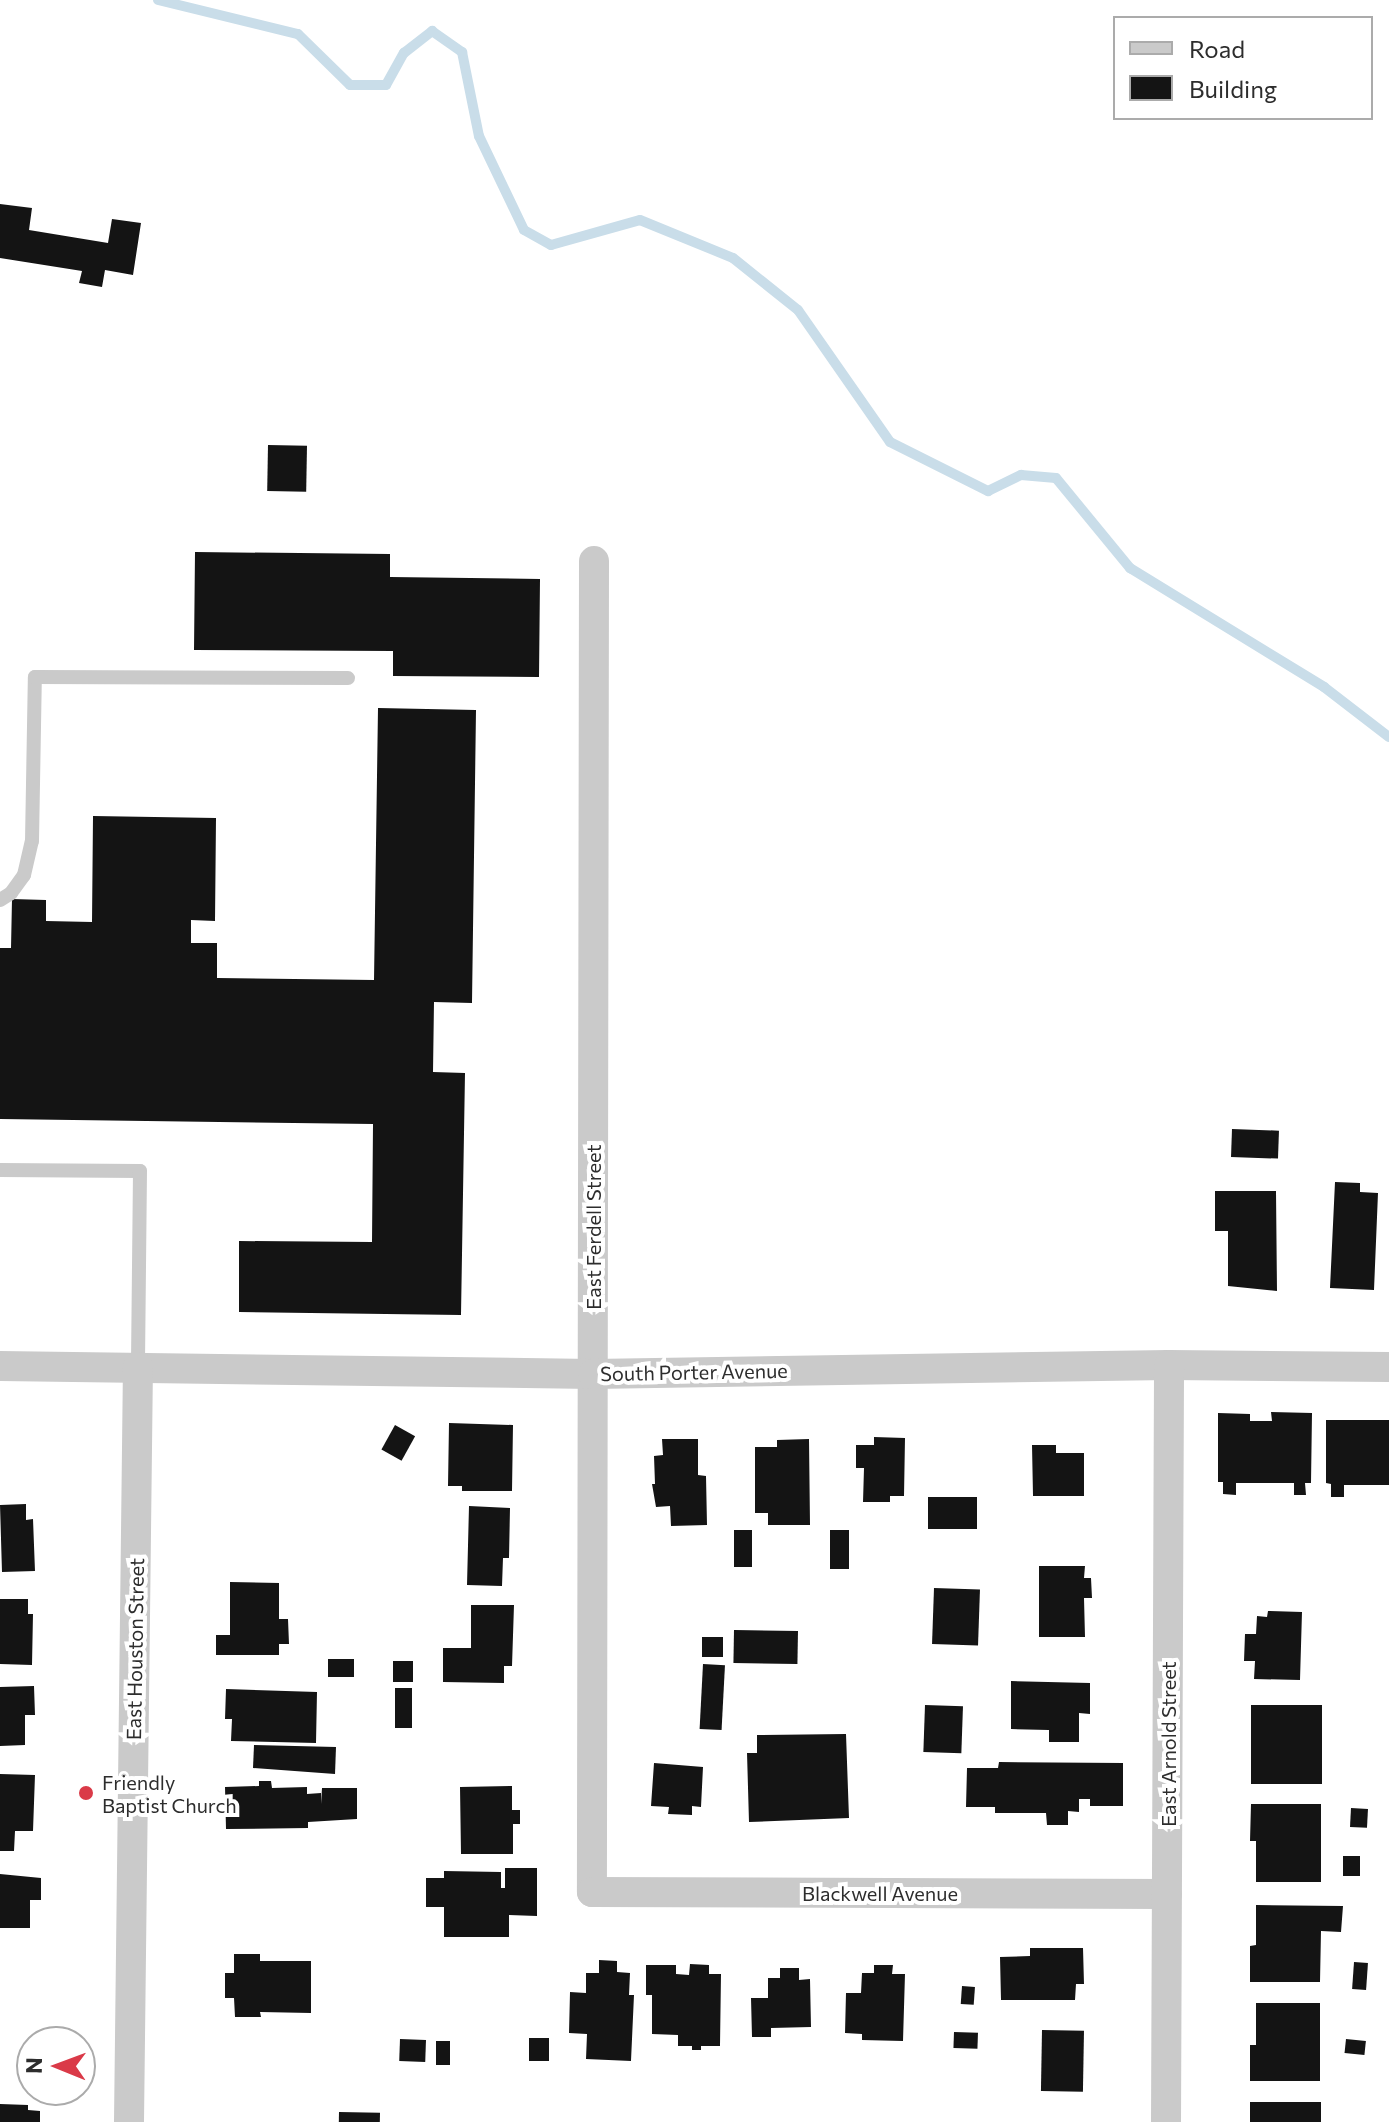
<!DOCTYPE html>
<html>
<head>
<meta charset="utf-8">
<style>
  body { margin:0 }
  #map { position:relative; width:1389px; height:2122px; overflow:hidden; background:#fff; font-family:Commissioner,sans-serif }
  div>[style] { position:absolute }
  [style*='--x'] { left:calc(var(--x)*1px); top:calc(var(--y)*1px); width:calc(var(--w)*1px); rotate:calc(var(--a)*1deg) }
  .stream>* { height:10px; margin:-5px; padding:0 5px; transform-origin:5px; border-radius:5px; background:#c9dde9 }
  .building>* { inset:0; background:#141414; transform-origin:0 0 }
  .service>* { height:14px; margin:-7px; padding:0 7px; transform-origin:7px; border-radius:7px; background:#cacaca }
  .minor>* { height:30px; margin:-15px; padding:0 15px; transform-origin:15px; border-radius:15px; background:#cacaca }
  .dots>* { width:22px; height:22px; translate:-50% -50%; box-sizing:border-box; border:4px solid #fff; border-radius:50% }
  span { translate:-50% -50%; white-space:nowrap; text-align:center; line-height:1.15; -webkit-text-stroke:8px #fff; paint-order:stroke }
  .street-label { font-size:20px; color:#2d2d2d }
  .poi-label { font-size:20px; color:#2d2d2d }
  .left { translate:0 -50%; text-align:left }
  .legend { position:absolute; left:1113px; top:16px; width:260px; height:104px; box-sizing:border-box; background:#fff; border:2px solid #ababab; margin:0; padding:10px 14px; list-style:none; font-size:24px; color:#2d2d2d }
  .legend li { display:flex; align-items:center; gap:16px; height:40px }
  .legend b { width:40px; border:2px solid #ababab }
  .north { position:absolute; left:16px; top:2026px; width:80px; height:80px; box-sizing:border-box; background:#fff; border:2px solid #ababab; border-radius:50%; rotate:271deg; font-size:22px; font-weight:700; line-height:32px; text-align:center; color:#2d2d2d }
  .north::after { content:''; display:block; margin:auto; width:28px; height:36px; background:#da3a48; clip-path:polygon(50% 0,100% 100%,50% 72%,0 100%) }
</style>
</head>
<body>
<div id="map">
  <div class="stream">
    <i style="--x:158;--y:0;--w:144;--a:13.7"></i>
    <i style="--x:298;--y:34;--w:73;--a:44.4"></i>
    <i style="--x:350;--y:85;--w:36;--a:0"></i>
    <i style="--x:386;--y:85;--w:37;--a:-61"></i>
    <i style="--x:404;--y:53;--w:36;--a:-38"></i>
    <i style="--x:432;--y:31;--w:37;--a:35"></i>
    <i style="--x:462;--y:52;--w:86;--a:78.6"></i>
    <i style="--x:479;--y:136;--w:104;--a:64.4"></i>
    <i style="--x:524;--y:230;--w:31;--a:29"></i>
    <i style="--x:551;--y:245;--w:92;--a:-15.7"></i>
    <i style="--x:640;--y:220;--w:100;--a:22.2"></i>
    <i style="--x:733;--y:258;--w:83;--a:38.7"></i>
    <i style="--x:798;--y:310;--w:161;--a:55.1"></i>
    <i style="--x:890;--y:442;--w:110;--a:26.6"></i>
    <i style="--x:988;--y:491;--w:37;--a:-26"></i>
    <i style="--x:1021;--y:475;--w:35;--a:5"></i>
    <i style="--x:1056;--y:478;--w:117;--a:50.6"></i>
    <i style="--x:1130;--y:568;--w:228;--a:31.5"></i>
    <i style="--x:1324;--y:687;--w:82;--a:37.6"></i>
  </div>
  <div class="building">
    <i style="clip-path:polygon(0 204px,32px 208px,29px 230px,108px 243px,112px 219px,141px 223px,133px 275px,105px 270px,102px 287px,79px 283px,82px 271px,0 258px)"></i>
    <i style="left:268px;top:445px;width:39px;height:46px;rotate:1deg"></i>
    <i style="clip-path:polygon(195px 552px,390px 554px,390px 577px,540px 579px,539px 677px,393px 676px,393px 651px,194px 650px)"></i>
    <i style="clip-path:polygon(378px 708px,476px 710px,472px 1003px,434px 1002px,433px 1072px,465px 1073px,461px 1315px,239px 1312px,239px 1241px,372px 1242px,373px 1124px,0 1119px,0 948px,11px 948px,12px 899px,46px 900px,46px 921px,92px 922px,93px 816px,216px 818px,215px 921px,191px 920px,191px 943px,217px 943px,217px 978px,374px 980px)"></i>
    <i style="left:1232px;top:1129px;width:47px;height:28px;rotate:2deg"></i>
    <i style="clip-path:polygon(1335px 1182px,1360px 1183px,1360px 1192px,1378px 1193px,1374px 1290px,1330px 1288px)"></i>
    <i style="clip-path:polygon(1215px 1191px,1276px 1191px,1277px 1291px,1228px 1286px,1228px 1231px,1215px 1231px)"></i>
    <i style="clip-path:polygon(1271px 1412px,1312px 1413px,1311px 1483px,1305px 1483px,1306px 1495px,1294px 1495px,1294px 1483px,1236px 1483px,1236px 1495px,1223px 1494px,1223px 1482px,1218px 1482px,1218px 1413px,1250px 1414px,1250px 1421px,1272px 1421px)"></i>
    <i style="clip-path:polygon(1326px 1420px,1389px 1420px,1389px 1485px,1344px 1485px,1344px 1497px,1331px 1497px,1331px 1484px,1326px 1483px)"></i>
    <i style="clip-path:polygon(449px 1423px,513px 1425px,512px 1491px,462px 1491px,462px 1486px,448px 1486px)"></i>
    <i style="left:395px;top:1425px;width:23px;height:28px;rotate:29deg"></i>
    <i style="clip-path:polygon(874px 1437px,905px 1438px,904px 1496px,890px 1496px,890px 1502px,863px 1502px,864px 1468px,856px 1468px,856px 1445px,874px 1445px)"></i>
    <i style="clip-path:polygon(662px 1439px,698px 1439px,698px 1475px,706px 1476px,707px 1525px,671px 1526px,670px 1506px,656px 1507px,652px 1484px,655px 1484px,654px 1456px,663px 1455px)"></i>
    <i style="clip-path:polygon(809px 1439px,810px 1525px,768px 1525px,768px 1513px,755px 1513px,755px 1447px,777px 1447px,777px 1440px)"></i>
    <i style="clip-path:polygon(1032px 1445px,1056px 1445px,1056px 1453px,1084px 1453px,1084px 1496px,1033px 1496px)"></i>
    <i style="left:928px;top:1497px;width:49px;height:32px"></i>
    <i style="clip-path:polygon(26px 1504px,26px 1520px,33px 1519px,35px 1571px,2px 1572px,0 1505px)"></i>
    <i style="clip-path:polygon(469px 1506px,510px 1508px,509px 1558px,503px 1558px,502px 1586px,467px 1585px)"></i>
    <i style="left:734px;top:1530px;width:18px;height:37px"></i>
    <i style="left:830px;top:1530px;width:19px;height:39px"></i>
    <i style="clip-path:polygon(1039px 1566px,1085px 1566px,1084px 1578px,1091px 1578px,1092px 1598px,1084px 1598px,1085px 1637px,1039px 1637px)"></i>
    <i style="clip-path:polygon(230px 1582px,279px 1583px,279px 1619px,288px 1619px,289px 1644px,279px 1644px,279px 1655px,216px 1655px,216px 1635px,230px 1635px)"></i>
    <i style="left:934px;top:1588px;width:46px;height:56px;rotate:2deg"></i>
    <i style="clip-path:polygon(0 1599px,28px 1599px,28px 1614px,33px 1614px,32px 1665px,0 1664px)"></i>
    <i style="clip-path:polygon(471px 1605px,514px 1605px,512px 1666px,504px 1666px,504px 1683px,443px 1682px,443px 1648px,471px 1648px)"></i>
    <i style="clip-path:polygon(1268px 1611px,1302px 1612px,1300px 1680px,1254px 1679px,1255px 1661px,1244px 1661px,1245px 1634px,1256px 1634px,1257px 1616px,1267px 1617px)"></i>
    <i style="left:734px;top:1630px;width:64px;height:33px;rotate:1deg"></i>
    <i style="left:702px;top:1637px;width:21px;height:20px"></i>
    <i style="left:328px;top:1659px;width:26px;height:18px"></i>
    <i style="left:393px;top:1661px;width:20px;height:21px"></i>
    <i style="left:703px;top:1664px;width:22px;height:65px;rotate:3deg"></i>
    <i style="clip-path:polygon(1011px 1681px,1090px 1683px,1090px 1714px,1079px 1713px,1079px 1742px,1049px 1742px,1049px 1730px,1011px 1729px)"></i>
    <i style="clip-path:polygon(34px 1686px,35px 1715px,25px 1715px,25px 1745px,0 1746px,0 1687px)"></i>
    <i style="left:395px;top:1688px;width:17px;height:40px"></i>
    <i style="clip-path:polygon(226px 1689px,317px 1692px,316px 1743px,231px 1741px,232px 1719px,225px 1719px)"></i>
    <i style="left:925px;top:1705px;width:38px;height:47px;rotate:2deg"></i>
    <i style="left:1251px;top:1705px;width:71px;height:79px"></i>
    <i style="clip-path:polygon(846px 1734px,849px 1818px,749px 1822px,747px 1753px,757px 1753px,757px 1735px)"></i>
    <i style="clip-path:polygon(254px 1745px,336px 1747px,335px 1774px,253px 1768px)"></i>
    <i style="clip-path:polygon(999px 1762px,1123px 1763px,1123px 1806px,1090px 1806px,1090px 1799px,1079px 1799px,1079px 1812px,1068px 1811px,1068px 1825px,1047px 1825px,1046px 1813px,995px 1813px,995px 1807px,966px 1807px,967px 1768px,998px 1768px)"></i>
    <i style="clip-path:polygon(654px 1763px,703px 1767px,701px 1807px,692px 1806px,692px 1815px,668px 1814px,669px 1807px,651px 1806px)"></i>
    <i style="clip-path:polygon(0 1774px,35px 1775px,33px 1831px,15px 1831px,14px 1851px,0 1851px)"></i>
    <i style="clip-path:polygon(259px 1781px,271px 1781px,272px 1788px,307px 1787px,307px 1794px,321px 1793px,321px 1804px,322px 1788px,357px 1788px,357px 1819px,308px 1822px,308px 1828px,226px 1829px,225px 1787px,259px 1786px)"></i>
    <i style="clip-path:polygon(512px 1786px,512px 1810px,520px 1810px,520px 1824px,513px 1824px,513px 1854px,461px 1854px,460px 1787px)"></i>
    <i style="clip-path:polygon(1251px 1804px,1321px 1804px,1321px 1882px,1256px 1882px,1256px 1841px,1250px 1841px)"></i>
    <i style="left:1351px;top:1808px;width:17px;height:19px;rotate:3deg"></i>
    <i style="left:1343px;top:1856px;width:17px;height:20px"></i>
    <i style="clip-path:polygon(505px 1868px,537px 1868px,537px 1916px,509px 1915px,509px 1937px,444px 1937px,444px 1907px,426px 1907px,426px 1878px,444px 1878px,444px 1871px,501px 1872px,501px 1888px,505px 1888px)"></i>
    <i style="clip-path:polygon(0 1874px,41px 1878px,41px 1900px,30px 1900px,30px 1928px,0 1928px)"></i>
    <i style="clip-path:polygon(1256px 1905px,1343px 1906px,1341px 1932px,1321px 1931px,1320px 1982px,1250px 1982px,1250px 1946px,1256px 1945px)"></i>
    <i style="clip-path:polygon(1030px 1948px,1083px 1948px,1084px 1984px,1076px 1984px,1075px 2000px,1001px 2000px,1000px 1957px,1030px 1956px)"></i>
    <i style="clip-path:polygon(234px 1954px,260px 1954px,260px 1961px,311px 1961px,311px 2013px,260px 2012px,261px 2017px,235px 2017px,234px 1998px,225px 1998px,225px 1973px,234px 1973px)"></i>
    <i style="clip-path:polygon(599px 1960px,617px 1961px,617px 1972px,630px 1973px,629px 1995px,634px 1995px,631px 2061px,586px 2059px,587px 2034px,569px 2033px,570px 1992px,586px 1993px,586px 1973px,599px 1973px)"></i>
    <i style="left:1354px;top:1962px;width:14px;height:27px;rotate:4deg"></i>
    <i style="clip-path:polygon(690px 1964px,709px 1965px,709px 1974px,721px 1974px,720px 2046px,701px 2046px,701px 2050px,692px 2050px,692px 2046px,678px 2046px,678px 2035px,652px 2034px,652px 1995px,646px 1995px,646px 1965px,676px 1965px,676px 1974px,689px 1975px)"></i>
    <i style="clip-path:polygon(874px 1965px,893px 1965px,892px 1974px,905px 1974px,903px 2041px,862px 2040px,862px 2034px,845px 2033px,846px 1993px,861px 1993px,862px 1973px,874px 1973px)"></i>
    <i style="clip-path:polygon(780px 1968px,799px 1968px,799px 1980px,810px 1979px,811px 2027px,771px 2028px,771px 2037px,752px 2037px,751px 1998px,768px 1998px,768px 1978px,780px 1978px)"></i>
    <i style="left:962px;top:1986px;width:13px;height:18px;rotate:4deg"></i>
    <i style="clip-path:polygon(1256px 2003px,1320px 2003px,1320px 2081px,1250px 2081px,1250px 2045px,1256px 2045px)"></i>
    <i style="left:1042px;top:2030px;width:42px;height:61px;rotate:1deg"></i>
    <i style="left:954px;top:2032px;width:24px;height:16px;rotate:2deg"></i>
    <i style="left:529px;top:2038px;width:20px;height:23px"></i>
    <i style="left:400px;top:2039px;width:26px;height:22px;rotate:2deg"></i>
    <i style="left:1346px;top:2039px;width:20px;height:14px;rotate:6deg"></i>
    <i style="left:436px;top:2041px;width:14px;height:24px"></i>
    <i style="left:1250px;top:2102px;width:71px;height:20px"></i>
    <i style="clip-path:polygon(0 2104px,28px 2105px,28px 2110px,40px 2111px,40px 2122px,0 2122px)"></i>
    <i style="left:339px;top:2112px;width:41px;height:10px;rotate:1deg"></i>
  </div>
  <div class="service">
    <i style="--x:0;--y:900;--w:13;--a:-32"></i>
    <i style="--x:11;--y:893;--w:22;--a:-54"></i>
    <i style="--x:24;--y:875;--w:35;--a:-77"></i>
    <i style="--x:32;--y:841;--w:164;--a:-89"></i>
    <i style="--x:35;--y:677;--w:313;--a:0.2"></i>
    <i style="--x:0;--y:1170;--w:140;--a:0.4"></i>
    <i style="--x:140;--y:1171;--w:196;--a:90.6"></i>
  </div>
  <div class="minor">
    <i style="--x:594;--y:561;--w:1331;--a:90.09"></i>
    <i style="--x:592;--y:1892;--w:575;--a:0.2"></i>
    <i style="--x:0;--y:1366;--w:593;--a:0.77"></i>
    <i style="--x:593;--y:1374;--w:576;--a:-0.9"></i>
    <i style="--x:1169;--y:1365;--w:220;--a:0.5"></i>
    <i style="--x:129;--y:2122;--w:755;--a:-89.32"></i>
    <i style="--x:1166;--y:2122;--w:757;--a:-89.77"></i>
  </div>
  <div class="dots">
    <i style="left:86px;top:1793px;background:#da3a48"></i>
  </div>
  <div class="street-label">
    <span style="left:593px;top:1227px;rotate:-90deg">East Ferdell Street</span>
    <span style="left:694px;top:1372px;rotate:-1deg">South Porter Avenue</span>
    <span style="left:135px;top:1649px;rotate:-89deg">East Houston Street</span>
    <span style="left:1168px;top:1744px;rotate:-90deg">East Arnold Street</span>
    <span style="left:880px;top:1893px">Blackwell Avenue</span>
  </div>
  <div class="poi-label">
    <span class="left" style="left:102px;top:1794px">Friendly<br>Baptist Church</span>
  </div>
  <ul class="legend">
  <li><b style="height:10px;background:#cacaca"></b>Road</li>
  <li><b style="height:22px;background:#141414"></b>Building</li>
  </ul>
  <div class="north">N</div>
</div>
</body>
</html>
